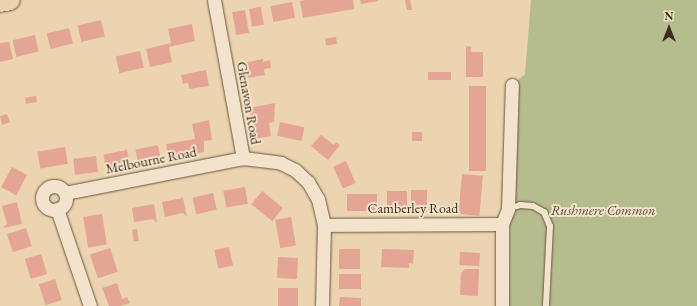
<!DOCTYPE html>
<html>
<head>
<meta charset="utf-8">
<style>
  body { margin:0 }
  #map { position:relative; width:697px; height:306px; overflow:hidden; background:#ecd4b0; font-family:"EB Garamond",serif }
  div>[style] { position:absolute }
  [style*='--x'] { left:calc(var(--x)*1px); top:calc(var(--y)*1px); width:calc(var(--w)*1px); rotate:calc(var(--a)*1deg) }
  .green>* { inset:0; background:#b5bd8d }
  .building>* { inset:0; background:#e4a594; transform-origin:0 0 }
  .roads { filter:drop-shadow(0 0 1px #69573f) drop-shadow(0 0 1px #69573f) }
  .lane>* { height:6px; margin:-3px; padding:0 3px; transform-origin:3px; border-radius:3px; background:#f3e3cc }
  .street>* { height:13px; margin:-6.5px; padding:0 6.5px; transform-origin:6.5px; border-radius:6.5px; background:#f3e3cc }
  .street>.ring { margin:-6.5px; padding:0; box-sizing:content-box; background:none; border:13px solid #f3e3cc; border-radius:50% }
  .primary>* { height:20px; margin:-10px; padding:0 10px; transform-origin:10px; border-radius:10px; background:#ecd4b0 }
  span { translate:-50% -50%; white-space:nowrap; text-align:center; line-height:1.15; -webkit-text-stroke:4px #f3e3cc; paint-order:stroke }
  .street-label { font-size:14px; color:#3d2d19 }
  .park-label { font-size:14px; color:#554a30; font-style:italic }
  .north { position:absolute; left:649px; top:8px; width:40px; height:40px; -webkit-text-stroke:3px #f3e3cc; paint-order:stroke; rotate:0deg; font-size:11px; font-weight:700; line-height:16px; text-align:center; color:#3d2d19 }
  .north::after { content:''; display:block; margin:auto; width:14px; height:18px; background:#3d2d19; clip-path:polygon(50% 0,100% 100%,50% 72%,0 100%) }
</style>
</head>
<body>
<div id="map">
  <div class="green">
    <i style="clip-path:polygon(531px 0,697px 0,697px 306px,509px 306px,510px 226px,508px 209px,512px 85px,525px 74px)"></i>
  </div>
  <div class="building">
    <i style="clip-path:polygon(304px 0,353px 0,354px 9px,303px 18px,300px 1px)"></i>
    <i style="clip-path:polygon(360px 0,378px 0,378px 1px,361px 4px)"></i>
    <i style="clip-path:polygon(405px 0,410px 0,412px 10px,407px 10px)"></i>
    <i style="left:292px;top:2px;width:16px;height:22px;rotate:79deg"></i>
    <i style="left:261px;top:7px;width:18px;height:12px;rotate:81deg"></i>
    <i style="left:245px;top:10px;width:23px;height:13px;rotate:80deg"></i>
    <i style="left:101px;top:20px;width:17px;height:24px;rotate:77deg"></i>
    <i style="clip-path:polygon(192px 24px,195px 41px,169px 47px,172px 62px,150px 67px,146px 49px,171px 43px,168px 29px)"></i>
    <i style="left:69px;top:28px;width:16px;height:23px;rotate:76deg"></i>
    <i style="left:35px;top:35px;width:17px;height:23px;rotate:77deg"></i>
    <i style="left:336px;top:37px;width:7px;height:11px;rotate:82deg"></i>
    <i style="clip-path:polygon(9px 42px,13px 59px,0 62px,0 43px)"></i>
    <i style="clip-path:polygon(466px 46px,471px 47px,471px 52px,483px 52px,483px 77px,466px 77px)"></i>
    <i style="left:140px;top:51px;width:17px;height:25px;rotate:77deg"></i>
    <i style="clip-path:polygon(263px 59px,263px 62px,270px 60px,271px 68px,264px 69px,265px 75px,246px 78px,243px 63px)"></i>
    <i style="clip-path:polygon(206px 70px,209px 86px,189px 89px,188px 83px,183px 84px,181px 75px)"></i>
    <i style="left:451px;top:72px;width:8px;height:23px;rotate:90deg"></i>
    <i style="left:469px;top:86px;width:17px;height:85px"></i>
    <i style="left:36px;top:96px;width:6px;height:11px;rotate:81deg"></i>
    <i style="clip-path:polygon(275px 103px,274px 122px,269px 123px,271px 136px,255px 139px,249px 108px)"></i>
    <i style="clip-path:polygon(7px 114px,10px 122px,2px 125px,0 116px)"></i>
    <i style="clip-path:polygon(209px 120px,212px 140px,204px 141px,204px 152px,169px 159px,166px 144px,195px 139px,192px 124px)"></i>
    <i style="left:280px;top:122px;width:25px;height:14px;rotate:12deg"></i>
    <i style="left:412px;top:132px;width:10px;height:9px"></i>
    <i style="clip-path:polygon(321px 135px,334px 145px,336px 142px,340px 145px,328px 160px,311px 146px)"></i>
    <i style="left:158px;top:145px;width:16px;height:23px;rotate:79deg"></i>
    <i style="left:65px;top:147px;width:17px;height:28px;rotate:80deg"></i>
    <i style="left:127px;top:150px;width:16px;height:24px;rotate:79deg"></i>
    <i style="left:96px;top:156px;width:16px;height:23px;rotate:83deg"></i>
    <i style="left:346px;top:161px;width:24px;height:14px;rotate:66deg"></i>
    <i style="left:12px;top:167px;width:17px;height:23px;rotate:28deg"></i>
    <i style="left:462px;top:174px;width:21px;height:40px;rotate:5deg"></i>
    <i style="left:245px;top:187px;width:17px;height:22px;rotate:80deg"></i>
    <i style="left:411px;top:190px;width:16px;height:22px"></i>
    <i style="left:262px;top:191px;width:27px;height:17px;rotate:39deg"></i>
    <i style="left:387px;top:191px;width:20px;height:21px"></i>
    <i style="left:213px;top:193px;width:17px;height:21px;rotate:77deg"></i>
    <i style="left:347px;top:194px;width:30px;height:17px"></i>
    <i style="clip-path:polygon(183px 198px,187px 217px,183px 213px,165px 217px,162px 202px)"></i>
    <i style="clip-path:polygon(17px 202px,22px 224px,3px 228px,7px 224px,2px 206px)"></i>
    <i style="clip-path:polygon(154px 204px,157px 223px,153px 219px,134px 222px,132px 208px)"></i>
    <i style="left:102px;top:214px;width:31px;height:19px;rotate:81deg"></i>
    <i style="left:291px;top:217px;width:29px;height:16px;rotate:80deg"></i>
    <i style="left:26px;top:228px;width:19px;height:20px;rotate:72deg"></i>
    <i style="left:137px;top:229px;width:12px;height:5px;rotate:81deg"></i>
    <i style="left:229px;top:247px;width:19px;height:15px;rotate:78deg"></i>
    <i style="left:110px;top:248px;width:25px;height:21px;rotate:72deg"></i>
    <i style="left:339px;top:249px;width:21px;height:20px"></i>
    <i style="clip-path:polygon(382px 249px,414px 250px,413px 264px,409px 263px,409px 268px,381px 267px)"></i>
    <i style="left:460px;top:252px;width:20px;height:13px;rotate:3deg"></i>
    <i style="left:41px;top:254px;width:21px;height:17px;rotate:73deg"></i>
    <i style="left:278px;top:257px;width:20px;height:21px;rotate:3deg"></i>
    <i style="clip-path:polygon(465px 269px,479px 269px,478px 296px,460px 295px,461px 273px)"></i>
    <i style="left:339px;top:274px;width:22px;height:15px"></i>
    <i style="left:55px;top:279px;width:22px;height:17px;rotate:72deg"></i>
    <i style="clip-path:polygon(117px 283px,122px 299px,127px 297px,130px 303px,120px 306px,109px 306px,102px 288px)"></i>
    <i style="left:278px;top:288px;width:20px;height:18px"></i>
    <i style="clip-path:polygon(340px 297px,361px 298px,361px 306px,339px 306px)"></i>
  </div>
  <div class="roads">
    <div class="lane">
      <i style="--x:508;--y:209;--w:13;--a:-18"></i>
      <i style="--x:520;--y:205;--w:13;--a:4"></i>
      <i style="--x:533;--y:206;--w:13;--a:29"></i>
      <i style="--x:544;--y:212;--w:15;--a:67"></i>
      <i style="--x:550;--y:226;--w:80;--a:92.9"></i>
    </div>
    <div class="street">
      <i style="--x:214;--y:0;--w:161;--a:79.6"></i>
      <i class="ring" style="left:42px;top:186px;width:11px;height:11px"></i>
      <i style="--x:65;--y:193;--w:181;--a:-11.1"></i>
      <i style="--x:243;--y:158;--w:38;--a:7"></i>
      <i style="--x:281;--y:163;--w:16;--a:27"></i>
      <i style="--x:295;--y:170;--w:18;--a:43"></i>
      <i style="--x:308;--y:182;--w:20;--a:60"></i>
      <i style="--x:318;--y:199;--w:27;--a:77"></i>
      <i style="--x:324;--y:225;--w:81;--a:91.4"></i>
      <i style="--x:57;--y:209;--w:102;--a:71.2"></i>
      <i style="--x:324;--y:225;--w:178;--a:-0.3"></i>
      <i style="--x:502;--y:306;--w:82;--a:-90"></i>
      <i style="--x:502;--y:224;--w:16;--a:-68"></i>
      <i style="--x:508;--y:209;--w:124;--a:-88.2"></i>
    </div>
    <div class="primary">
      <i style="--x:0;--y:2;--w:10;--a:-11"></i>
    </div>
  </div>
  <div class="street-label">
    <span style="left:249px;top:103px;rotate:80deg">Glenavon Road</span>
    <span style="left:151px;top:160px;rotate:-11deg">Melbourne Road</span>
    <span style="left:413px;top:208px">Camberley Road</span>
  </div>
  <div class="park-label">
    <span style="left:603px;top:210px">Rushmere Common</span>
  </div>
  <div class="north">N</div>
</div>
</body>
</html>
